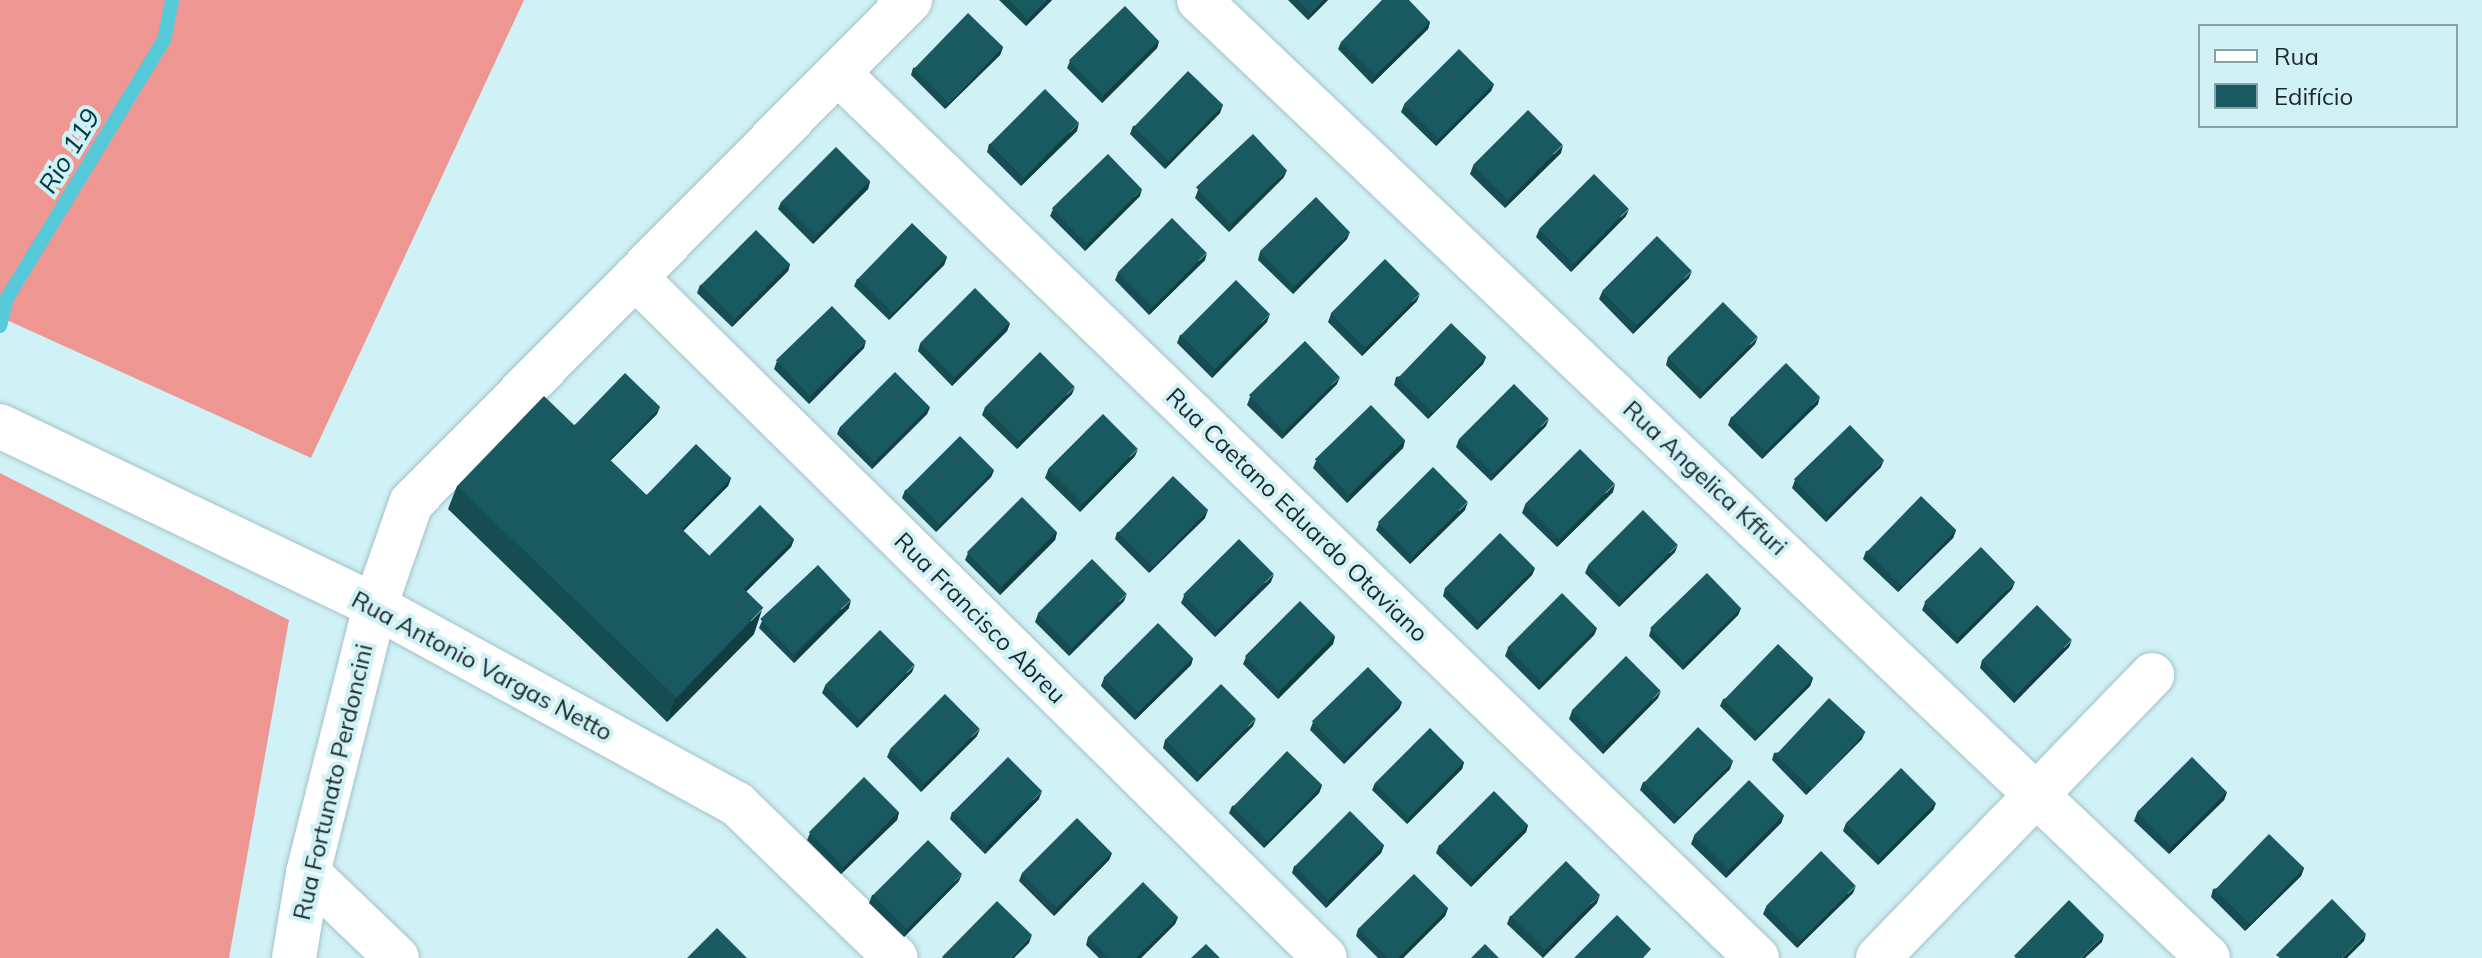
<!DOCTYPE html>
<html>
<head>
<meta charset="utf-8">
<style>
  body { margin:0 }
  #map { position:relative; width:2482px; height:958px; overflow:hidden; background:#d0f1f6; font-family:Mulish,sans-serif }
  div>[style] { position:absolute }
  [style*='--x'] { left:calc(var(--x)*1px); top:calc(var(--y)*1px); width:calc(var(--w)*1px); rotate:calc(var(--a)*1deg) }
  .forest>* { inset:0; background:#ee9792 }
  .stream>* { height:14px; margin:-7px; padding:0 7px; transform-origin:7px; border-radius:7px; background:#56cad9 }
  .roads { filter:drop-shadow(0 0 2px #a1c2c7) drop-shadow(0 0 2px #a1c2c7) }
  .minor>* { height:44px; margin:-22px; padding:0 22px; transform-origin:22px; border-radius:22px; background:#fff }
  .wall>* { inset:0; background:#164d53 }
  .shaded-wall>* { inset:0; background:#123e43 }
  .building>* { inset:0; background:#195960; transform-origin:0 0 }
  span { translate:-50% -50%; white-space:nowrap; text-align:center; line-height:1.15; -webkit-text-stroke:8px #d0f1f6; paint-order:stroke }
  .street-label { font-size:24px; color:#1c282a }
  .water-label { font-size:26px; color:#013a40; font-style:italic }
  .legend { position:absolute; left:2198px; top:24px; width:260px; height:104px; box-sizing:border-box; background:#d0f1f6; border:2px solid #88a1a4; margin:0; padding:10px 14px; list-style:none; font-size:24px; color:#1c282a }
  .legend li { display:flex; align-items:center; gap:16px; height:40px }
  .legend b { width:40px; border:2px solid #88a1a4 }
</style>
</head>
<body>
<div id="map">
  <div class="forest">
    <i style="clip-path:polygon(0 0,524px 0,311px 458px,0 317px)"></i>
    <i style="clip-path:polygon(0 473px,289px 620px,229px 958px,0 958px)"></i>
  </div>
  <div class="stream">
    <i style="--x:0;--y:326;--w:29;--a:-76"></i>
    <i style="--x:7;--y:298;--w:302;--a:-58.7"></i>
    <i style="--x:164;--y:40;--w:41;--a:-78.7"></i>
  </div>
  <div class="roads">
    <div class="minor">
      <i style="--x:1199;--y:0;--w:1391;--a:43.51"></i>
      <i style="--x:838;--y:73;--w:1276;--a:43.92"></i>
      <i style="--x:635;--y:277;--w:969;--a:44.62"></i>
      <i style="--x:0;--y:426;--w:416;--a:25.6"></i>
      <i style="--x:375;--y:606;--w:413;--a:28.7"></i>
      <i style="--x:737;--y:804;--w:221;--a:44.1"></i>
      <i style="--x:308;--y:873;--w:123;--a:43.7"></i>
      <i style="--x:294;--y:958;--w:86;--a:-80.6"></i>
      <i style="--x:308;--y:873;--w:275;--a:-75.9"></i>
      <i style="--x:375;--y:606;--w:109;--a:-70.7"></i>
      <i style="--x:411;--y:503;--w:709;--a:-45.23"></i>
      <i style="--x:1878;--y:958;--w:394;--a:-45.9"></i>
    </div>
  </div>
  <div class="wall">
    <i style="clip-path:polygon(999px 0,1052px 0,1026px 26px)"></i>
    <i style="clip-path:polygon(1288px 0,1328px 0,1308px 20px)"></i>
    <i style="clip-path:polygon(1430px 22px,1428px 29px,1372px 84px,1338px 49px,1341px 42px)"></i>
    <i style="clip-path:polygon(1159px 41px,1157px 48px,1102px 103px,1067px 68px,1070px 61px)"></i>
    <i style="clip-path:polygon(1003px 47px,1000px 55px,945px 109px,911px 75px,913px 68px)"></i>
    <i style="clip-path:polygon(1494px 84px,1491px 91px,1436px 146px,1401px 112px,1404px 105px)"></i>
    <i style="clip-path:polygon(1220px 113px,1165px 169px,1130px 134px,1133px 126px)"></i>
    <i style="clip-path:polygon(1077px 131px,1021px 186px,987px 152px,989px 144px)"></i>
    <i style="clip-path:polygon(1561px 153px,1505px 208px,1470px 174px,1473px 166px)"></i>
    <i style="clip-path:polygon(1284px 177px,1229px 232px,1195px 198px,1198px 190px)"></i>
    <i style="clip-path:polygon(870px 181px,868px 189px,813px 244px,778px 209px,781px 202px)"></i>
    <i style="clip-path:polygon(1140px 196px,1085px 251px,1050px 216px,1053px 209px)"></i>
    <i style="clip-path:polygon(1626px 216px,1571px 272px,1536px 237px,1539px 230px)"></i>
    <i style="clip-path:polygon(1347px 239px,1293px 294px,1258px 260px,1260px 252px)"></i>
    <i style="clip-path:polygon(947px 257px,944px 265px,889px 320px,854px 286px,857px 279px)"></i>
    <i style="clip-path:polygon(1205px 260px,1149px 315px,1115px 280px,1118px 273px)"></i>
    <i style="clip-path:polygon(790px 264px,788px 271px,732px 327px,697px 293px,700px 285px)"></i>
    <i style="clip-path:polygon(1689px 278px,1633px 334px,1599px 299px,1602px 292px)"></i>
    <i style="clip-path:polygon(1417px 301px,1362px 356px,1328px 322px,1331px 314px)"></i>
    <i style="clip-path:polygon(1267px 322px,1212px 378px,1177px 343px,1180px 335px)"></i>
    <i style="clip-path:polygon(1010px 323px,1007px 331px,952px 386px,918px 351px,920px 344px)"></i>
    <i style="clip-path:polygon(1755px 344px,1700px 399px,1666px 365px,1668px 357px)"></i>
    <i style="clip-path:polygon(864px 348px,809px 404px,774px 369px,777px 361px)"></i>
    <i style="clip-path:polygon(1486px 357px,1483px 364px,1428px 419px,1394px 385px,1396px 377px)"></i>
    <i style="clip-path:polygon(1337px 384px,1282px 439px,1247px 405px,1250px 397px)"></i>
    <i style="clip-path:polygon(1072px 394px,1017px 449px,982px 415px,985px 407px)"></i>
    <i style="clip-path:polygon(1818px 404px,1762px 459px,1728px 425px,1731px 417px)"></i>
    <i style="clip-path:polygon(930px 407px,927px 414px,872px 469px,837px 434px,840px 427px)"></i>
    <i style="clip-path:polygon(657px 414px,610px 461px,645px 495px,731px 478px,728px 486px,682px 532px,708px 557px,794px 539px,791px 547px,745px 593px,754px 634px,667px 722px,448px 509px,457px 486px,573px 425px)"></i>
    <i style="clip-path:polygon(1546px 426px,1491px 481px,1456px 447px,1459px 439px)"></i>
    <i style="clip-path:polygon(1405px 440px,1403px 448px,1347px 503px,1313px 468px,1316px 461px)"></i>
    <i style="clip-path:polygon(1135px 456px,1080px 512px,1045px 478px,1048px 470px)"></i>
    <i style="clip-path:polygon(1881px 467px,1826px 522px,1792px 488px,1795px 480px)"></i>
    <i style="clip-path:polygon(994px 470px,991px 477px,936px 532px,902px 498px,905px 490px)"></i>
    <i style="clip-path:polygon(1613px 492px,1557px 547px,1522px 513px,1525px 505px)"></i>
    <i style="clip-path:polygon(1465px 510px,1410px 564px,1376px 530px,1379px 523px)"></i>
    <i style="clip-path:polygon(1205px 518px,1149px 573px,1115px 539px,1117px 532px)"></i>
    <i style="clip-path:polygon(1956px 530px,1953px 538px,1898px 592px,1863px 559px,1866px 551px)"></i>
    <i style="clip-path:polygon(1057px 532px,1055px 540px,1000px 595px,965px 560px,968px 553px)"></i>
    <i style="clip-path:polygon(1675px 552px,1619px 607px,1585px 573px,1588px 566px)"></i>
    <i style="clip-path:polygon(1535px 568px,1532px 575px,1477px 630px,1443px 596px,1445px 588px)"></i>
    <i style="clip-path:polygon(1271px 582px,1215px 637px,1181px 603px,1184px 596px)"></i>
    <i style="clip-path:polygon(2012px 589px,1957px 644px,1922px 610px,1925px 603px)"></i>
    <i style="clip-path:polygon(1124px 601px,1069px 656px,1035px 622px,1038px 614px)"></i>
    <i style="clip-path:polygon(849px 608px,794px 663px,759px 628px,762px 621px)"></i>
    <i style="clip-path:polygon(1741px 608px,1738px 615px,1683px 670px,1649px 636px,1651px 629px)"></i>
    <i style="clip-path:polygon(1597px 628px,1594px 635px,1539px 690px,1505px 656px,1508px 648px)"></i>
    <i style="clip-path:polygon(1335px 636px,1333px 644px,1278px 699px,1243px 664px,1246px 657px)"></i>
    <i style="clip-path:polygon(2069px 647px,2014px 703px,1980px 668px,1982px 660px)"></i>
    <i style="clip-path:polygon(1193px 658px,1191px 665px,1135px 720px,1101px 686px,1104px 678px)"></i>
    <i style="clip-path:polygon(912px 672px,857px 728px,822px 693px,825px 686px)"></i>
    <i style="clip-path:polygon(1813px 678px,1810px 686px,1755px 741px,1720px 706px,1723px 699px)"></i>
    <i style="clip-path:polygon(1658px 698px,1603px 754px,1569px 719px,1572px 711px)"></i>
    <i style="clip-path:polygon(1402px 702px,1399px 709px,1344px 764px,1310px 730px,1313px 722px)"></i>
    <i style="clip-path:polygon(1253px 726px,1197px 782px,1163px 748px,1165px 740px)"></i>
    <i style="clip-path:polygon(977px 736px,921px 792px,887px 757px,890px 750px)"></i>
    <i style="clip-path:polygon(1862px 739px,1806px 795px,1772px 760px,1774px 753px)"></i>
    <i style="clip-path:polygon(1464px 762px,1462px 769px,1407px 824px,1372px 790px,1375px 783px)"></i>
    <i style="clip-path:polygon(1730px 769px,1674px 824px,1640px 790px,1643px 782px)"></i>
    <i style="clip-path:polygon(1322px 785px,1319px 793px,1264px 848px,1229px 813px,1232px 806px)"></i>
    <i style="clip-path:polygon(2227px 792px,2224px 800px,2169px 854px,2134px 821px,2137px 813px)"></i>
    <i style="clip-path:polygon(1039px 799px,985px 854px,950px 819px,952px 812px)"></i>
    <i style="clip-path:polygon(1936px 803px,1933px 810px,1878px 865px,1843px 831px,1846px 823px)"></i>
    <i style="clip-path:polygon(899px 812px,897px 820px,841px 874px,807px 840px,810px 833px)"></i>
    <i style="clip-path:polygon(1784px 815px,1781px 823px,1726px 878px,1691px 844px,1694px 836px)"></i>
    <i style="clip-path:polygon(1528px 825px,1526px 832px,1471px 887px,1436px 853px,1439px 845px)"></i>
    <i style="clip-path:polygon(1384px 845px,1381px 853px,1326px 908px,1292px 873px,1294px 866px)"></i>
    <i style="clip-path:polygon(1112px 853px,1109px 860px,1054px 916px,1019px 881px,1022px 873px)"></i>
    <i style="clip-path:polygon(2304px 868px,2301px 876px,2245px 931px,2211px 897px,2213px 889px)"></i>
    <i style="clip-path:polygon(959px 881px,904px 937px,869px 903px,872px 895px)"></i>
    <i style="clip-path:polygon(1853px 893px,1797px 948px,1763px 914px,1766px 907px)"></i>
    <i style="clip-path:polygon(1597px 903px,1543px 958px,1507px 924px,1510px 916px)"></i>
    <i style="clip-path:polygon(1448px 908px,1445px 916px,1403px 958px,1378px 958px,1356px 936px,1358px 929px)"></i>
    <i style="clip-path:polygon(1178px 917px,1175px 924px,1141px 958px,1099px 958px,1086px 945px,1088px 937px)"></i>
  </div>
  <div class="shaded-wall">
    <i style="clip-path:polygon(1047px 0,1052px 0,1026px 26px,1028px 19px)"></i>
    <i style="clip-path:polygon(1323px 0,1328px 0,1308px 20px,1311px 13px)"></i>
    <i style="clip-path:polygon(1430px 22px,1428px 29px,1372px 84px,1375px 76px)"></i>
    <i style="clip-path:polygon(1159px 41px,1157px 48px,1102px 103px,1104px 95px)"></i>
    <i style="clip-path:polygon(1003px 47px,1000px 55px,945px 109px,948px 102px)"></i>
    <i style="clip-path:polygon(1494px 84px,1491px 91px,1436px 146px,1439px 139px)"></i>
    <i style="clip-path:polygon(1223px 105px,1220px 113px,1165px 169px,1168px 161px)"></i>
    <i style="clip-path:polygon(1079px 123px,1077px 131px,1021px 186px,1024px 179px)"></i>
    <i style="clip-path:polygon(1563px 145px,1561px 153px,1505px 208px,1508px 201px)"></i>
    <i style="clip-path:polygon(1287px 170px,1284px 177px,1229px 232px,1232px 225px)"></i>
    <i style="clip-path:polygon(870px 181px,868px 189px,813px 244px,816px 237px)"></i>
    <i style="clip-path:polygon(1142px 189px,1140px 196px,1085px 251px,1088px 244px)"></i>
    <i style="clip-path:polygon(1629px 209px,1626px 216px,1571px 272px,1574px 265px)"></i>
    <i style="clip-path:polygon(1350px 232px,1347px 239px,1293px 294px,1295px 287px)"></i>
    <i style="clip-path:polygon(1207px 253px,1205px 260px,1149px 315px,1152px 308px)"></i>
    <i style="clip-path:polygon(947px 257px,944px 265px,889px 320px,892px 313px)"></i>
    <i style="clip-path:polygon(790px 264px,788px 271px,732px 327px,735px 320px)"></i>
    <i style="clip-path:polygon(1692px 271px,1689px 278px,1633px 334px,1636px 326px)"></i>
    <i style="clip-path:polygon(1420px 294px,1417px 301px,1362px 356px,1365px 348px)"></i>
    <i style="clip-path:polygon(1270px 314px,1267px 322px,1212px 378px,1215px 370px)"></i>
    <i style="clip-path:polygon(1010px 323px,1007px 331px,952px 386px,955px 378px)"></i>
    <i style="clip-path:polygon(1758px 337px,1755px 344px,1700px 399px,1703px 392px)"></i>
    <i style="clip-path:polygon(866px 341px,864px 348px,809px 404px,812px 396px)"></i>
    <i style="clip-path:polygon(1486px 357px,1483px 364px,1428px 419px,1431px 412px)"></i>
    <i style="clip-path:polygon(1340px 377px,1337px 384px,1282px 439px,1285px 432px)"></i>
    <i style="clip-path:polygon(1075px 387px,1072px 394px,1017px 449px,1019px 442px)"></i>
    <i style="clip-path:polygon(1820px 397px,1818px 404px,1762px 459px,1765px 452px)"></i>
    <i style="clip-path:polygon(660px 407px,657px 414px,601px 470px,604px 463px)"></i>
    <i style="clip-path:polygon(930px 407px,927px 414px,872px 469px,874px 461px)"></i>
    <i style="clip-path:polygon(1549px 419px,1546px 426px,1491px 481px,1494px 474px)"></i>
    <i style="clip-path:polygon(1405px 440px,1403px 448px,1347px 503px,1350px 495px)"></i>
    <i style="clip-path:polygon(1138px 449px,1135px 456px,1080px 512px,1082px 505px)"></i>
    <i style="clip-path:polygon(1884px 460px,1881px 467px,1826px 522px,1829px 515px)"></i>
    <i style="clip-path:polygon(994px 470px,991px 477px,936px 532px,939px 525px)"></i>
    <i style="clip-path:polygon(731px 478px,728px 486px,673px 541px,676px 533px)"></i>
    <i style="clip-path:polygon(1615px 484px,1613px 492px,1557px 547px,1560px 540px)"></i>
    <i style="clip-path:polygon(1468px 502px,1465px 510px,1410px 564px,1413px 557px)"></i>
    <i style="clip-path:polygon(1208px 510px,1205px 518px,1149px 573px,1152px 566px)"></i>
    <i style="clip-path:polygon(1956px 530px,1953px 538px,1898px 592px,1901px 585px)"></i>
    <i style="clip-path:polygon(1057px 532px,1055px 540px,1000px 595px,1002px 587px)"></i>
    <i style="clip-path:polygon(794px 539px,791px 547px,736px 601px,739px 594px)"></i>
    <i style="clip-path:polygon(1678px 545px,1675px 552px,1619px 607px,1622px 600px)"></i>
    <i style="clip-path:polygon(1535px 568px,1532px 575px,1477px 630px,1480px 623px)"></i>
    <i style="clip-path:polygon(1274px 574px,1271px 582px,1215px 637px,1218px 630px)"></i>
    <i style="clip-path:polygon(2015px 582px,2012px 589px,1957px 644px,1959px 637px)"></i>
    <i style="clip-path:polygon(1127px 594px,1124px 601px,1069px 656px,1072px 649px)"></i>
    <i style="clip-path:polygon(851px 600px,849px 608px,794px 663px,796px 655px)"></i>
    <i style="clip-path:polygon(1741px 608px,1738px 615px,1683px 670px,1686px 663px)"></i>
    <i style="clip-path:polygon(762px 610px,754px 634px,667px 722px,675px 699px)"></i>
    <i style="clip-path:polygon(1597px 628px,1594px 635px,1539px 690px,1542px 683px)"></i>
    <i style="clip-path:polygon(1335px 636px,1333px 644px,1278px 699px,1280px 691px)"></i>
    <i style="clip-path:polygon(2072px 640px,2069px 647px,2014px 703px,2017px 695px)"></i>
    <i style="clip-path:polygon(1193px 658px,1191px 665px,1135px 720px,1138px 713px)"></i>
    <i style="clip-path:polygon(915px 665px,912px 672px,857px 728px,860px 721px)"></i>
    <i style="clip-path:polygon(1813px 678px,1810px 686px,1755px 741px,1758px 733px)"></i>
    <i style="clip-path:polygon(1661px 691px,1658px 698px,1603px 754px,1605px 746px)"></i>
    <i style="clip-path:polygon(1402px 702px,1399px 709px,1344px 764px,1347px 757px)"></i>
    <i style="clip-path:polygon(1256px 719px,1253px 726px,1197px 782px,1200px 775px)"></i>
    <i style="clip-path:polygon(980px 729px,977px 736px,921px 792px,924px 784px)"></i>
    <i style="clip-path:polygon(1865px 732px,1862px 739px,1806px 795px,1809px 787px)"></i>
    <i style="clip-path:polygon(1733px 761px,1730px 769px,1674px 824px,1677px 817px)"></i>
    <i style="clip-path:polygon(1464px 762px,1462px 769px,1407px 824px,1409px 817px)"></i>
    <i style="clip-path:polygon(1322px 785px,1319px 793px,1264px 848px,1267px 840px)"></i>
    <i style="clip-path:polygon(1042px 791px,1039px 799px,985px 854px,987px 847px)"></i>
    <i style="clip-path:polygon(2227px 792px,2224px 800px,2169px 854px,2172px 847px)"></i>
    <i style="clip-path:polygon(1936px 803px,1933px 810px,1878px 865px,1880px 858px)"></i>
    <i style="clip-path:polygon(899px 812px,897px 820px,841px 874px,844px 867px)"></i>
    <i style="clip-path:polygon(1784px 815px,1781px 823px,1726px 878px,1729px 870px)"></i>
    <i style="clip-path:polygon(1528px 825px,1526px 832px,1471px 887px,1473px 880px)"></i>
    <i style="clip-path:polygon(1384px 845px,1381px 853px,1326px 908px,1329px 900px)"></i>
    <i style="clip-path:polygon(1112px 853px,1109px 860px,1054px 916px,1057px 908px)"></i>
    <i style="clip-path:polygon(2304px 868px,2301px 876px,2245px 931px,2248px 924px)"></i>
    <i style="clip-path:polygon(962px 874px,959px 881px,904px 937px,907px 930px)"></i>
    <i style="clip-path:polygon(1856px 886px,1853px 893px,1797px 948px,1800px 941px)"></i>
    <i style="clip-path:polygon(1600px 895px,1597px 903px,1542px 958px,1545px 951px)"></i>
    <i style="clip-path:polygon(1448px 908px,1445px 916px,1403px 958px,1398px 958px)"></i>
    <i style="clip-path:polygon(1178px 917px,1175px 924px,1141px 958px,1136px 958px)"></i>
    <i style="clip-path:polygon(2366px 934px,2364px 941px,2347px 958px,2342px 958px)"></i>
    <i style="clip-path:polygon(1032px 935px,1029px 943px,1014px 958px,1010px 958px)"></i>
    <i style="clip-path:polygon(2104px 935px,2102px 942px,2085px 958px,2081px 958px)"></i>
  </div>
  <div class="building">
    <i style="clip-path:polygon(1009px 0,1047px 0,1028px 19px)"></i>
    <i style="clip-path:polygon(1298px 0,1323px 0,1311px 13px)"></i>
    <i style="clip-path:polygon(1382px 0,1409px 0,1430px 22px,1375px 76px,1341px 42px)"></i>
    <i style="left:1125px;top:6px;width:49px;height:78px;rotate:46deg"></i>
    <i style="left:968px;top:13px;width:49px;height:78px;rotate:44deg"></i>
    <i style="left:1459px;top:49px;width:49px;height:78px;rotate:45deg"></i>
    <i style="left:1188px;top:71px;width:49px;height:78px;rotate:44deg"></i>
    <i style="left:1045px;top:89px;width:48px;height:78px;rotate:45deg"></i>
    <i style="left:1528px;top:110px;width:49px;height:78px;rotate:45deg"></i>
    <i style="left:1253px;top:134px;width:50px;height:78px;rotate:47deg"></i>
    <i style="left:836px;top:147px;width:48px;height:78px;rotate:45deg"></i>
    <i style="left:1108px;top:154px;width:49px;height:78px;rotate:46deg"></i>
    <i style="left:1594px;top:174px;width:49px;height:78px;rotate:45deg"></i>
    <i style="left:1316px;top:197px;width:49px;height:78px;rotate:46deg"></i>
    <i style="left:1172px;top:218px;width:49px;height:77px;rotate:45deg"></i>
    <i style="left:912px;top:223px;width:49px;height:78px;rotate:44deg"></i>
    <i style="left:756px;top:230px;width:48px;height:78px;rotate:45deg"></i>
    <i style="left:1657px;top:236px;width:49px;height:78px;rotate:45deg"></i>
    <i style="left:1385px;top:259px;width:49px;height:77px;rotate:45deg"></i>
    <i style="left:1236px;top:280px;width:48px;height:78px;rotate:45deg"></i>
    <i style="left:975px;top:288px;width:49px;height:78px;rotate:45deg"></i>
    <i style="left:1723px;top:302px;width:49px;height:78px;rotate:45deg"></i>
    <i style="left:832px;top:306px;width:49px;height:78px;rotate:46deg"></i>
    <i style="left:1451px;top:323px;width:49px;height:77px;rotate:44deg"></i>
    <i style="left:1305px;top:341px;width:50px;height:78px;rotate:46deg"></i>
    <i style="left:1040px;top:352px;width:49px;height:78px;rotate:45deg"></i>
    <i style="left:1786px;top:363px;width:48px;height:77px;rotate:45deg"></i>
    <i style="left:895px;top:372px;width:49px;height:78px;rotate:45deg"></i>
    <i style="left:625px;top:373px;width:49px;height:74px;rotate:44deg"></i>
    <i style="left:1514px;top:384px;width:49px;height:78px;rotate:45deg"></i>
    <i style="left:544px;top:396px;width:305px;height:125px;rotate:44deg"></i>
    <i style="left:1371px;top:405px;width:49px;height:78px;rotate:46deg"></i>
    <i style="left:1103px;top:414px;width:49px;height:78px;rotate:45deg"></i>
    <i style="left:1850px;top:425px;width:49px;height:78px;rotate:46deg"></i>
    <i style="left:960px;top:436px;width:48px;height:77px;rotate:45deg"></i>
    <i style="left:696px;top:444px;width:49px;height:72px;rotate:44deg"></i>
    <i style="left:1580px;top:449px;width:49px;height:78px;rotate:45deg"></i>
    <i style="left:1433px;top:467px;width:49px;height:78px;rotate:45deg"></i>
    <i style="left:1173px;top:476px;width:49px;height:79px;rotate:44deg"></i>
    <i style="left:1921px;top:496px;width:49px;height:78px;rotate:44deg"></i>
    <i style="left:1022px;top:497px;width:49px;height:78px;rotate:45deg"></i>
    <i style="left:760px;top:505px;width:48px;height:74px;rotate:45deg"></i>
    <i style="left:1643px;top:510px;width:49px;height:78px;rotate:45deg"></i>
    <i style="left:1500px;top:533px;width:49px;height:78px;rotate:45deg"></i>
    <i style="left:1239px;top:539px;width:49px;height:79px;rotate:45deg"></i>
    <i style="left:1981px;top:547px;width:49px;height:79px;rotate:46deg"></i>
    <i style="left:1092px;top:559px;width:49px;height:77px;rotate:45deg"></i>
    <i style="left:818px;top:565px;width:48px;height:79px;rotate:47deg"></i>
    <i style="left:1707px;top:573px;width:49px;height:79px;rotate:46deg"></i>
    <i style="left:1562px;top:593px;width:49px;height:77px;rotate:45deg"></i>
    <i style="left:1300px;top:601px;width:49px;height:78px;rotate:45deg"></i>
    <i style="left:2037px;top:605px;width:49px;height:78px;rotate:45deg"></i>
    <i style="left:1158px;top:623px;width:49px;height:77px;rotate:45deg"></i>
    <i style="left:880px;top:630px;width:49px;height:78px;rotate:45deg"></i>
    <i style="left:1778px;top:644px;width:49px;height:78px;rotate:44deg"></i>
    <i style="left:1626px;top:656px;width:49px;height:77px;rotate:45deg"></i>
    <i style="left:1368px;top:667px;width:49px;height:78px;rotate:46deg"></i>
    <i style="left:1221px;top:684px;width:49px;height:79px;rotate:45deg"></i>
    <i style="left:945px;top:694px;width:49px;height:78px;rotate:45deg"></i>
    <i style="left:1829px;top:698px;width:50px;height:78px;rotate:43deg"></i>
    <i style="left:1698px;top:727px;width:49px;height:78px;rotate:44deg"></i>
    <i style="left:1430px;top:728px;width:48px;height:78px;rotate:45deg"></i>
    <i style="left:1287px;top:751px;width:49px;height:78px;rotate:44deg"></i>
    <i style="left:1008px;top:757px;width:48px;height:78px;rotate:45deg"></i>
    <i style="left:2192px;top:757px;width:49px;height:78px;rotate:45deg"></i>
    <i style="left:1901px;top:768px;width:49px;height:78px;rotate:45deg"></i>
    <i style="left:864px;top:777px;width:49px;height:78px;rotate:45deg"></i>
    <i style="left:1749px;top:780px;width:49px;height:78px;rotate:45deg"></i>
    <i style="left:1494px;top:791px;width:48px;height:77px;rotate:45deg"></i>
    <i style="left:1350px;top:811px;width:48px;height:78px;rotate:45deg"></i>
    <i style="left:1077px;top:818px;width:49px;height:78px;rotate:45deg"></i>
    <i style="left:2269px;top:834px;width:49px;height:78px;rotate:44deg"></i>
    <i style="left:928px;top:840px;width:48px;height:78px;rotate:45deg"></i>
    <i style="left:1821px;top:851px;width:49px;height:78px;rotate:45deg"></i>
    <i style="left:1566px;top:861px;width:48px;height:78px;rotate:45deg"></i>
    <i style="clip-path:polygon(1414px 874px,1448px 908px,1398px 958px,1388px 958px,1358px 929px)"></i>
    <i style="clip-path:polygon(1143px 882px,1178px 917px,1136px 958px,1109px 958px,1088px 937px)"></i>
    <i style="clip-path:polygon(2332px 899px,2366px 934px,2342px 958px,2280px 958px,2276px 955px)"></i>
    <i style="clip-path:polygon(2069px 900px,2104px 935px,2081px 958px,2016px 958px,2014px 956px)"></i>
    <i style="clip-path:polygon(997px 901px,1032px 935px,1010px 958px,943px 958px,942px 957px)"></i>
    <i style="clip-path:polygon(1617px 915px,1651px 949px,1643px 958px,1574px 958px)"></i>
    <i style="clip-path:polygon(717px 928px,747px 958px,687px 958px)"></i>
    <i style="clip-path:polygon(1206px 944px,1220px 958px,1191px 958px)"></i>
    <i style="clip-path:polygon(1485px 944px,1499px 958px,1471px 958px)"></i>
  </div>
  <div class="street-label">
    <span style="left:1705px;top:478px;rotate:43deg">Rua Angelica Kffuri</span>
    <span style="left:1297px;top:515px;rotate:44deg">Rua Caetano Eduardo Otaviano</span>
    <span style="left:980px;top:618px;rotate:45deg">Rua Francisco Abreu</span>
    <span style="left:482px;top:666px;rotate:28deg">Rua Antonio Vargas Netto</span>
    <span style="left:333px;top:782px;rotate:-77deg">Rua Fortunato Perdoncini</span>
  </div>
  <div class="water-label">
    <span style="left:69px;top:151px;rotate:-59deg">Rio 119</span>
  </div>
  <ul class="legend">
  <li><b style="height:10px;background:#fff"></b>Rua</li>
  <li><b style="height:22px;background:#195960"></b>Edifício</li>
  </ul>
</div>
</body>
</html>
